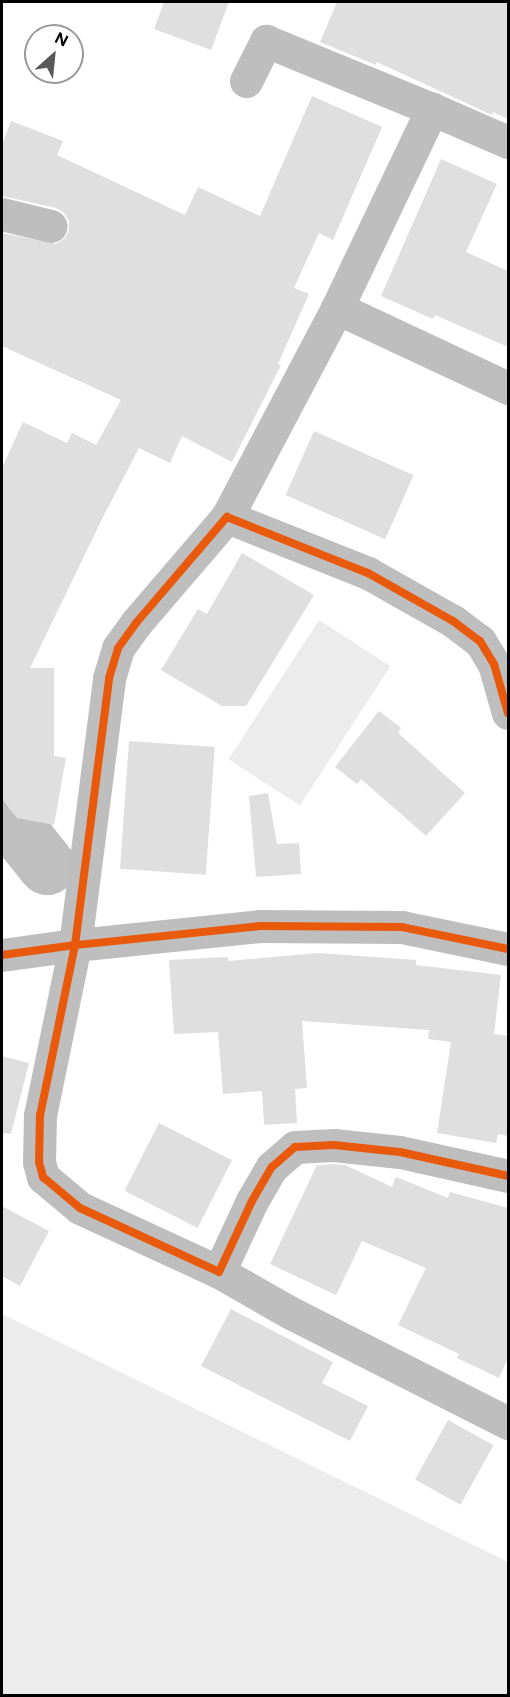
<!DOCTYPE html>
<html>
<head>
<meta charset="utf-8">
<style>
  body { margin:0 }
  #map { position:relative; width:510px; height:1697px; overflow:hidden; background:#fff; font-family:Figtree,sans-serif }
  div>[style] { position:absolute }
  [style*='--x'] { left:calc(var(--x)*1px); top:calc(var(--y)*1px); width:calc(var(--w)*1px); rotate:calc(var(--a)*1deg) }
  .green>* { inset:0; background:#ececec; transform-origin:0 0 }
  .river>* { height:58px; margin:-29px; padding:0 29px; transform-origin:29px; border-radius:29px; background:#bfbfbf }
  .building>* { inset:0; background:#dfdfdf; transform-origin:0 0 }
  .street>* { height:33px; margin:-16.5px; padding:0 16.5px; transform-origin:16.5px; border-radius:16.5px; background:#bebebe }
  .cycleway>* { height:8px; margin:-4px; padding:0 4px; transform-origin:4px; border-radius:4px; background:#e8590c }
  span { translate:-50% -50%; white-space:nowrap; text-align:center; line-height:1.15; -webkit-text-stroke:4.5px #fff; paint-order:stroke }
  .frame { position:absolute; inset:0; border:3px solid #000; pointer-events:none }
  .north { position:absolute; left:24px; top:24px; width:60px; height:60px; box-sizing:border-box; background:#fff; border:2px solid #999; border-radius:50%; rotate:27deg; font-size:16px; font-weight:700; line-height:24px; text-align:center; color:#000 }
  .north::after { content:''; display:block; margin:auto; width:21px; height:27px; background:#595959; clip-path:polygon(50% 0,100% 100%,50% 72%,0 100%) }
</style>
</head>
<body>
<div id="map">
  <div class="green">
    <i style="left:319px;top:620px;width:85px;height:166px;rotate:33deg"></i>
    <i style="clip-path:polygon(2px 1314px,508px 1562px,508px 1695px,2px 1695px)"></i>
  </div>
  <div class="river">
    <i style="--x:2;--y:810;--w:72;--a:51.2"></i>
  </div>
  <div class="building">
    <i style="clip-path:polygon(164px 2px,229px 2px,211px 50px,154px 29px)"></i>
    <i style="clip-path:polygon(337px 2px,508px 2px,508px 119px,493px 112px,492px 115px,377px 62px,376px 65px,320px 42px)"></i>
    <i style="clip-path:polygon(312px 96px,382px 127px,333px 240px,319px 233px,294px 288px,309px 294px,278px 364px,281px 365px,232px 462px,182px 436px,170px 463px,139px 448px,103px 517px,30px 668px,54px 668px,54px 756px,66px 758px,54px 825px,17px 818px,2px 799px,2px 468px,23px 422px,67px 443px,72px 433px,96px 445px,121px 400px,2px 346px,2px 233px,56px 244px,65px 238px,69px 230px,69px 221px,64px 213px,56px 208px,2px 196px,2px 145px,11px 121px,63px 141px,57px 155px,185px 215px,198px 187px,260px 216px)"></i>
    <i style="clip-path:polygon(441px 159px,497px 184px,466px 252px,508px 271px,508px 347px,435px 315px,433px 319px,381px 296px)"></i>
    <i style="left:314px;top:431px;width:109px;height:70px;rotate:24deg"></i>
    <i style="clip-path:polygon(242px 553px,314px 595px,246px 706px,222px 706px,161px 670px,198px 609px,207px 614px)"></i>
    <i style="clip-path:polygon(379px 711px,401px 728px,398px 733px,465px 793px,426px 836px,361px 779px,357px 784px,335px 767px)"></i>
    <i style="left:129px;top:741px;width:86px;height:128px;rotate:4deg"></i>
    <i style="clip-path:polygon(268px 793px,277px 844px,299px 843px,301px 874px,256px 877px,249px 796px)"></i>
    <i style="clip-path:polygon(318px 953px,416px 960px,416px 965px,501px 975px,494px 1034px,508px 1036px,508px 1136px,498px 1134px,496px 1143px,437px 1133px,451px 1042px,428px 1039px,429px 1030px,302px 1021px,307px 1088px,295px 1089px,297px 1123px,264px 1125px,262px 1091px,223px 1094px,218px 1032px,174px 1034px,169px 960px,228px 957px,228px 961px)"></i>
    <i style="clip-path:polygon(2px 1056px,29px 1063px,11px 1134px,2px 1133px)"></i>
    <i style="left:159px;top:1123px;width:82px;height:76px;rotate:27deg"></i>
    <i style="clip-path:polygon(333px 1164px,345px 1165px,392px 1187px,396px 1177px,448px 1198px,450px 1192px,508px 1208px,508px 1358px,499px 1378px,457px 1358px,459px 1354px,398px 1325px,426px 1268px,362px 1241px,336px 1295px,270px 1264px,317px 1165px)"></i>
    <i style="clip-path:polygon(2px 1206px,49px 1231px,20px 1286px,2px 1276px)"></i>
    <i style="clip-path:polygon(231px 1309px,333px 1362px,322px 1383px,368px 1406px,350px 1441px,201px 1366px)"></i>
    <i style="left:448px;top:1420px;width:52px;height:68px;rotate:29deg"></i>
  </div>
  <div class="street">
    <i style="--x:246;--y:81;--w:45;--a:-63.4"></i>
    <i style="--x:266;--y:41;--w:179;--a:22.3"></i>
    <i style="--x:2;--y:214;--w:50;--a:13.8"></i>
    <i style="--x:337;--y:308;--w:221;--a:-64.5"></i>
    <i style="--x:432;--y:109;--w:83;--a:23.5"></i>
    <i style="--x:227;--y:517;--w:236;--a:-62.2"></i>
    <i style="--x:337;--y:308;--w:189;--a:25.1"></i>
    <i style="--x:508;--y:949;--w:108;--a:-168.3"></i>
    <i style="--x:402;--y:927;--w:142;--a:-179.6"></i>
    <i style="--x:260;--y:926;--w:186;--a:174.1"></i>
    <i style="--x:75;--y:945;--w:174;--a:101.6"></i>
    <i style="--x:40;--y:1115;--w:47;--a:91.2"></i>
    <i style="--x:39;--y:1162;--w:16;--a:75"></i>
    <i style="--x:43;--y:1177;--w:48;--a:40"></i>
    <i style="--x:80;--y:1208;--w:153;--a:24.7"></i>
    <i style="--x:219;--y:1272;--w:78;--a:-65.1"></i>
    <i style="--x:252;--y:1201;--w:39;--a:-60"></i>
    <i style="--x:272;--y:1167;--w:30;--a:-41"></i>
    <i style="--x:295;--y:1147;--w:39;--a:-3"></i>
    <i style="--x:334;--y:1145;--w:66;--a:6.1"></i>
    <i style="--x:400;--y:1152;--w:111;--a:12.5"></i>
    <i style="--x:2;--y:955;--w:74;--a:-7.8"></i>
    <i style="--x:75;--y:945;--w:269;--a:-82.7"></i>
    <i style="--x:109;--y:678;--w:31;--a:-73"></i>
    <i style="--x:118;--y:648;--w:31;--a:-54"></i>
    <i style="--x:136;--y:623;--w:140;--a:-49.4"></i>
    <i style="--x:227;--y:517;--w:152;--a:21.7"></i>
    <i style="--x:368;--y:573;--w:98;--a:29.5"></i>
    <i style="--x:453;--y:621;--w:34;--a:37"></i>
    <i style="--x:480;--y:641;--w:27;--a:59"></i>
    <i style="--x:494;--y:664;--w:51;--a:74.1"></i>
    <i style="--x:219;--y:1272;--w:81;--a:29.7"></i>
    <i style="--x:289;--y:1312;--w:246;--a:26.9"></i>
  </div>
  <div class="cycleway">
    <i style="--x:508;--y:949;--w:108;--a:-168.3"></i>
    <i style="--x:402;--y:927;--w:142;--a:-179.6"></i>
    <i style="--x:260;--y:926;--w:186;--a:174.1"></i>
    <i style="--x:75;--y:945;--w:174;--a:101.6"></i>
    <i style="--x:40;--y:1115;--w:47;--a:91.2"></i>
    <i style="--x:39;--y:1162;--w:16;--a:75"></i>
    <i style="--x:43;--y:1177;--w:48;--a:40"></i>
    <i style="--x:80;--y:1208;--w:153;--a:24.7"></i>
    <i style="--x:219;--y:1272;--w:78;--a:-65.1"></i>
    <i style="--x:252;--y:1201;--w:39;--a:-60"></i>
    <i style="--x:272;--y:1167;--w:30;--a:-41"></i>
    <i style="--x:295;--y:1147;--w:39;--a:-3"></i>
    <i style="--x:334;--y:1145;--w:66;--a:6.1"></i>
    <i style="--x:400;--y:1152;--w:111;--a:12.5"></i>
    <i style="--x:2;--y:955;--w:74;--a:-7.8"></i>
    <i style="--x:75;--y:945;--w:269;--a:-82.7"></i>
    <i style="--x:109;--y:678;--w:31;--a:-73"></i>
    <i style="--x:118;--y:648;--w:31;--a:-54"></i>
    <i style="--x:136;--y:623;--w:140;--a:-49.4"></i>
    <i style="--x:227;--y:517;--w:152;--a:21.7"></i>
    <i style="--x:368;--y:573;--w:98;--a:29.5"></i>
    <i style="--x:453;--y:621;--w:34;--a:37"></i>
    <i style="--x:480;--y:641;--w:27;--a:59"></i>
    <i style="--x:494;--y:664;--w:51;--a:74.1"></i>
  </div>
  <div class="frame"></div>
  <div class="north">N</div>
</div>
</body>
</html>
